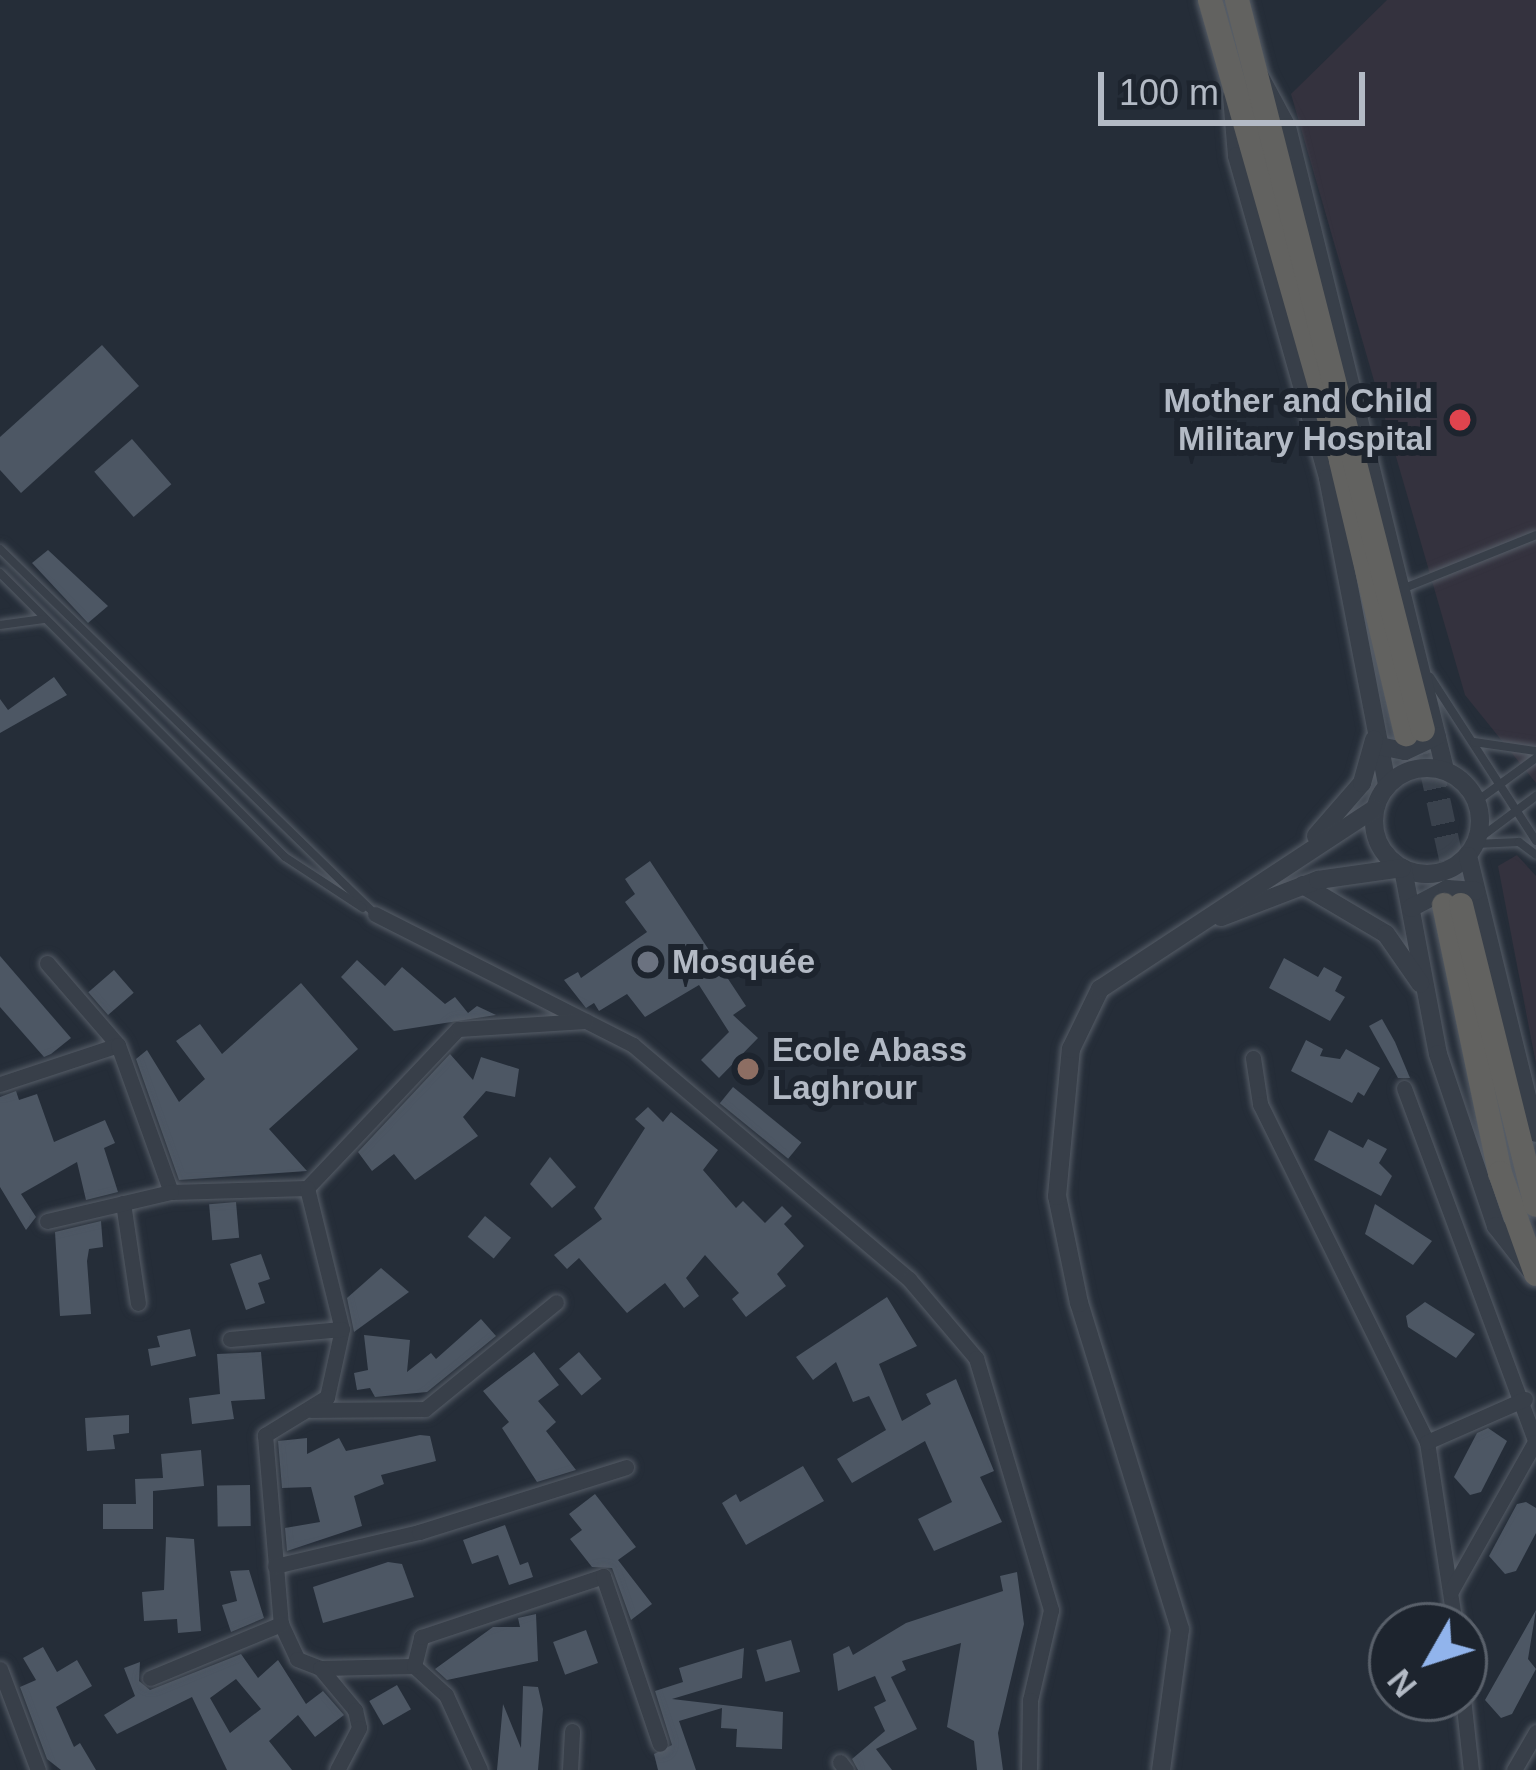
<!DOCTYPE html>
<html>
<head>
<meta charset="utf-8">
<style>
  body { margin:0 }
  #map { position:relative; width:1536px; height:1770px; overflow:hidden; background:#252d38; font-family:Helvetica,sans-serif }
  div>[style] { position:absolute }
  [style*='--x'] { left:calc(var(--x)*1px); top:calc(var(--y)*1px); width:calc(var(--w)*1px); rotate:calc(var(--a)*1deg) }
  .medical>* { inset:0; background:#34323e }
  .building>* { inset:0; background:#4d5764; transform-origin:0 0 }
  .trunk-tunnel>* { height:24px; margin-top:-12px; transform-origin:0; background:repeating-linear-gradient(90deg,#3a424d 0 24px,transparent 0 36px) }
  .roads { filter:drop-shadow(0 0 3px #565d67) drop-shadow(0 0 3px #565d67) }
  .service>* { height:8px; margin:-4px; padding:0 4px; transform-origin:4px; border-radius:4px; background:#383f49 }
  .minor>* { height:15px; margin:-7.5px; padding:0 7.5px; transform-origin:7.5px; border-radius:7.5px; background:#383f49 }
  .tertiary>* { height:18px; margin:-9px; padding:0 9px; transform-origin:9px; border-radius:9px; background:#383f49 }
  .tertiary>.ring { margin:-9px; padding:0; box-sizing:content-box; background:none; border:18px solid #383f49; border-radius:50% }
  .trunk>* { height:24px; margin:-12px; padding:0 12px; transform-origin:12px; border-radius:12px; background:#626260 }
  .dots>* { width:33px; height:33px; translate:-50% -50%; box-sizing:border-box; border:6px solid #1d242e; border-radius:50% }
  span { translate:-50% -50%; white-space:nowrap; text-align:center; line-height:1.15; -webkit-text-stroke:12px #1d242e; paint-order:stroke }
  .poi-label { font-size:33px; color:#b3bac5; font-weight:700 }
  .right { translate:-100% -50%; text-align:right }
  .left { translate:0 -50%; text-align:left }
  .north { position:absolute; left:1368px; top:1602px; width:120px; height:120px; box-sizing:border-box; background:#1d242e; border:3px solid #59606a; border-radius:50%; rotate:231deg; font-size:33px; font-weight:700; line-height:48px; text-align:center; color:#b3bac5 }
  .north::after { content:''; display:block; margin:auto; width:42px; height:54px; background:#91b4ec; clip-path:polygon(50% 0,100% 100%,50% 72%,0 100%) }
  .scale { position:absolute; left:1098px; top:72px; width:267px; height:54px; box-sizing:border-box; border:6px solid #b3bac5; border-top:0; padding-left:15px; font-size:36px; line-height:42px; white-space:nowrap; color:#b3bac5; -webkit-text-stroke:9px #1d242e; paint-order:stroke }
</style>
</head>
<body>
<div id="map">
  <div class="medical">
    <i style="clip-path:polygon(1387px 0,1536px 0,1536px 783px,1465px 695px,1291px 94px)"></i>
    <i style="clip-path:polygon(1517px 855px,1536px 876px,1536px 1064px,1498px 866px)"></i>
  </div>
  <div class="building">
    <i style="clip-path:polygon(102px 345px,139px 386px,21px 493px,0 470px,0 437px)"></i>
    <i style="left:132px;top:439px;width:60px;height:50px;rotate:49deg"></i>
    <i style="clip-path:polygon(48px 550px,108px 606px,88px 623px,32px 563px)"></i>
    <i style="clip-path:polygon(54px 677px,67px 695px,0 733px,0 699px,8px 710px)"></i>
    <i style="clip-path:polygon(650px 861px,746px 1006px,733px 1015px,758px 1038px,719px 1078px,701px 1060px,729px 1032px,699px 985px,645px 1017px,627px 994px,599px 1011px,594px 1003px,586px 1008px,564px 980px,578px 972px,581px 978px,647px 932px,625px 902px,635px 894px,625px 879px)"></i>
    <i style="clip-path:polygon(0 956px,71px 1038px,51px 1054px,44px 1057px,0 1007px)"></i>
    <i style="clip-path:polygon(1284px 958px,1318px 977px,1324px 967px,1342px 977px,1335px 991px,1345px 997px,1330px 1021px,1269px 988px)"></i>
    <i style="clip-path:polygon(357px 960px,385px 986px,402px 967px,445px 1004px,455px 997px,468px 1013px,477px 1006px,496px 1015px,394px 1031px,341px 977px)"></i>
    <i style="left:114px;top:970px;width:30px;height:34px;rotate:49deg"></i>
    <i style="clip-path:polygon(301px 983px,358px 1049px,269px 1129px,307px 1171px,179px 1180px,136px 1059px,147px 1050px,179px 1102px,205px 1079px,176px 1041px,200px 1024px,222px 1054px)"></i>
    <i style="clip-path:polygon(1382px 1019px,1395px 1042px,1410px 1078px,1398px 1078px,1369px 1026px)"></i>
    <i style="clip-path:polygon(1306px 1040px,1323px 1049px,1320px 1056px,1340px 1059px,1346px 1049px,1380px 1068px,1364px 1096px,1358px 1092px,1352px 1103px,1291px 1071px)"></i>
    <i style="clip-path:polygon(450px 1054px,473px 1080px,481px 1057px,519px 1069px,515px 1097px,486px 1091px,463px 1117px,478px 1136px,415px 1180px,394px 1154px,372px 1171px,358px 1152px)"></i>
    <i style="left:733px;top:1087px;width:88px;height:21px;rotate:39deg"></i>
    <i style="clip-path:polygon(16px 1091px,19px 1100px,37px 1094px,54px 1142px,105px 1120px,115px 1143px,104px 1148px,118px 1192px,86px 1200px,77px 1162px,21px 1194px,36px 1217px,26px 1230px,0 1187px,0 1097px)"></i>
    <i style="clip-path:polygon(648px 1107px,663px 1122px,671px 1112px,718px 1150px,703px 1170px,736px 1208px,743px 1201px,765px 1223px,782px 1206px,792px 1216px,784px 1224px,804px 1246px,777px 1274px,786px 1286px,746px 1317px,732px 1299px,739px 1293px,705px 1255px,686px 1278px,699px 1296px,684px 1308px,665px 1283px,627px 1313px,579px 1258px,567px 1269px,554px 1255px,602px 1219px,594px 1208px,645px 1128px,635px 1119px)"></i>
    <i style="clip-path:polygon(1329px 1130px,1363px 1148px,1368px 1139px,1387px 1149px,1379px 1163px,1392px 1176px,1381px 1196px,1314px 1160px)"></i>
    <i style="clip-path:polygon(550px 1157px,576px 1187px,552px 1208px,530px 1184px)"></i>
    <i style="left:236px;top:1202px;width:36px;height:27px;rotate:85deg"></i>
    <i style="clip-path:polygon(1375px 1204px,1432px 1241px,1413px 1265px,1365px 1234px)"></i>
    <i style="left:485px;top:1216px;width:34px;height:27px;rotate:40deg"></i>
    <i style="clip-path:polygon(101px 1221px,103px 1247px,89px 1249px,87px 1261px,91px 1314px,60px 1316px,55px 1232px)"></i>
    <i style="clip-path:polygon(261px 1254px,270px 1279px,258px 1283px,265px 1303px,246px 1310px,230px 1264px)"></i>
    <i style="clip-path:polygon(381px 1268px,409px 1292px,354px 1332px,347px 1298px)"></i>
    <i style="clip-path:polygon(887px 1297px,917px 1346px,879px 1364px,902px 1421px,931px 1404px,926px 1394px,956px 1379px,994px 1471px,980px 1477px,1002px 1522px,934px 1551px,918px 1519px,952px 1502px,925px 1441px,852px 1483px,837px 1459px,886px 1430px,869px 1396px,853px 1402px,836px 1362px,813px 1380px,796px 1357px)"></i>
    <i style="clip-path:polygon(1425px 1302px,1475px 1334px,1456px 1358px,1408px 1327px,1406px 1316px)"></i>
    <i style="clip-path:polygon(481px 1319px,496px 1336px,427px 1392px,375px 1397px,370px 1388px,357px 1390px,354px 1373px,368px 1370px,364px 1335px,410px 1340px,407px 1372px,431px 1353px,436px 1359px)"></i>
    <i style="clip-path:polygon(190px 1329px,196px 1356px,151px 1366px,148px 1349px,160px 1347px,157px 1336px)"></i>
    <i style="clip-path:polygon(261px 1352px,265px 1399px,231px 1401px,234px 1419px,192px 1424px,189px 1398px,220px 1394px,217px 1354px)"></i>
    <i style="clip-path:polygon(534px 1352px,559px 1385px,538px 1401px,556px 1422px,546px 1431px,576px 1470px,537px 1482px,502px 1428px,509px 1422px,483px 1391px)"></i>
    <i style="left:579px;top:1352px;width:35px;height:26px;rotate:50deg"></i>
    <i style="clip-path:polygon(129px 1415px,129px 1433px,113px 1435px,115px 1449px,87px 1451px,85px 1418px)"></i>
    <i style="clip-path:polygon(1488px 1428px,1507px 1441px,1481px 1492px,1470px 1495px,1454px 1477px,1477px 1433px)"></i>
    <i style="clip-path:polygon(420px 1435px,430px 1436px,436px 1461px,381px 1475px,384px 1484px,354px 1496px,362px 1526px,287px 1551px,285px 1528px,320px 1522px,311px 1487px,282px 1488px,278px 1441px,307px 1438px,307px 1454px,339px 1438px,346px 1451px)"></i>
    <i style="clip-path:polygon(201px 1450px,204px 1486px,153px 1491px,153px 1529px,103px 1529px,103px 1504px,136px 1504px,135px 1479px,163px 1478px,161px 1454px)"></i>
    <i style="clip-path:polygon(803px 1466px,824px 1501px,746px 1545px,722px 1503px,736px 1494px,740px 1502px)"></i>
    <i style="left:250px;top:1485px;width:41px;height:33px;rotate:89deg"></i>
    <i style="clip-path:polygon(595px 1494px,636px 1547px,618px 1560px,652px 1604px,631px 1620px,612px 1568px,592px 1567px,570px 1539px,582px 1530px,569px 1514px)"></i>
    <i style="clip-path:polygon(1526px 1502px,1536px 1508px,1536px 1533px,1516px 1571px,1505px 1574px,1489px 1556px,1517px 1504px)"></i>
    <i style="clip-path:polygon(505px 1525px,520px 1565px,528px 1562px,533px 1577px,509px 1585px,498px 1555px,472px 1564px,463px 1540px)"></i>
    <i style="clip-path:polygon(166px 1537px,194px 1539px,201px 1631px,178px 1633px,177px 1619px,144px 1621px,142px 1592px,164px 1590px)"></i>
    <i style="clip-path:polygon(388px 1562px,402px 1564px,414px 1597px,323px 1623px,313px 1587px)"></i>
    <i style="clip-path:polygon(249px 1570px,264px 1618px,231px 1632px,222px 1605px,237px 1601px,230px 1571px)"></i>
    <i style="clip-path:polygon(1017px 1572px,1024px 1624px,998px 1733px,1003px 1770px,977px 1770px,974px 1741px,947px 1727px,961px 1643px,902px 1661px,906px 1670px,891px 1677px,917px 1729px,876px 1749px,892px 1770px,858px 1770px,852px 1759px,885px 1731px,874px 1707px,886px 1701px,875px 1676px,838px 1691px,833px 1654px,849px 1646px,853px 1655px,906px 1623px,1003px 1591px,1000px 1576px)"></i>
    <i style="clip-path:polygon(1536px 1610px,1528px 1659px,1536px 1669px,1512px 1714px,1501px 1718px,1485px 1700px)"></i>
    <i style="clip-path:polygon(536px 1614px,538px 1661px,447px 1680px,435px 1669px,493px 1627px,520px 1627px,518px 1618px)"></i>
    <i style="left:586px;top:1630px;width:35px;height:35px;rotate:70deg"></i>
    <i style="left:791px;top:1640px;width:33px;height:36px;rotate:74deg"></i>
    <i style="clip-path:polygon(43px 1647px,57px 1672px,77px 1660px,92px 1686px,56px 1707px,74px 1747px,80px 1743px,96px 1770px,61px 1770px,47px 1759px,20px 1687px,36px 1680px,23px 1658px)"></i>
    <i style="clip-path:polygon(744px 1648px,742px 1678px,672px 1699px,783px 1712px,782px 1749px,736px 1747px,737px 1729px,721px 1728px,722px 1708px,679px 1721px,696px 1770px,658px 1770px,654px 1754px,672px 1745px,655px 1691px,683px 1682px,679px 1668px)"></i>
    <i style="clip-path:polygon(evenodd,241px 1654px,258px 1678px,278px 1660px,306px 1704px,323px 1691px,344px 1715px,315px 1737px,298px 1715px,269px 1741px,292px 1770px,227px 1770px,192px 1697px,117px 1734px,104px 1715px,135px 1696px,124px 1668px,140px 1662px,139px 1681px,150px 1690px,241px 1654px,236px 1679px,261px 1709px,230px 1733px,210px 1698px,236px 1679px)"></i>
    <i style="left:397px;top:1685px;width:28px;height:32px;rotate:60deg"></i>
    <i style="clip-path:polygon(523px 1686px,538px 1687px,543px 1709px,538px 1770px,497px 1770px,503px 1704px,521px 1748px)"></i>
  </div>
  <div class="trunk-tunnel">
    <i style="--x:1423;--y:730;--w:179;--a:77.7"></i>
  </div>
  <div class="roads">
    <div class="service">
      <i style="--x:0;--y:549;--w:522;--a:44.22"></i>
      <i style="--x:0;--y:573;--w:402;--a:44.9"></i>
      <i style="--x:285;--y:857;--w:93;--a:33.2"></i>
      <i style="--x:1402;--y:589;--w:144;--a:-21.9"></i>
      <i style="--x:0;--y:625;--w:44;--a:-7.8"></i>
      <i style="--x:1430;--y:677;--w:195;--a:57.1"></i>
      <i style="--x:1474;--y:742;--w:63;--a:8.3"></i>
      <i style="--x:1477;--y:801;--w:73;--a:-36.1"></i>
      <i style="--x:1477;--y:840;--w:74;--a:-36.7"></i>
      <i style="--x:1476;--y:844;--w:43;--a:-2.7"></i>
      <i style="--x:1519;--y:842;--w:21;--a:37"></i>
    </div>
    <div class="minor">
      <i style="--x:375;--y:914;--w:289;--a:26.9"></i>
      <i style="--x:633;--y:1045;--w:362;--a:40.3"></i>
      <i style="--x:909;--y:1279;--w:104;--a:49.7"></i>
      <i style="--x:976;--y:1358;--w:263;--a:73.4"></i>
      <i style="--x:1051;--y:1610;--w:92;--a:103.1"></i>
      <i style="--x:1030;--y:1700;--w:70;--a:90.8"></i>
      <i style="--x:47;--y:963;--w:108;--a:49.1"></i>
      <i style="--x:1253;--y:1058;--w:47;--a:81.3"></i>
      <i style="--x:1260;--y:1104;--w:377;--a:63.7"></i>
      <i style="--x:1427;--y:1442;--w:186;--a:81.3"></i>
      <i style="--x:0;--y:1084;--w:124;--a:-18.3"></i>
      <i style="--x:118;--y:1045;--w:156;--a:70.2"></i>
      <i style="--x:171;--y:1192;--w:136;--a:-1.7"></i>
      <i style="--x:307;--y:1188;--w:219;--a:-46.5"></i>
      <i style="--x:458;--y:1029;--w:128;--a:-3.6"></i>
      <i style="--x:1404;--y:1088;--w:379;--a:69.6"></i>
      <i style="--x:307;--y:1188;--w:145;--a:76.1"></i>
      <i style="--x:342;--y:1329;--w:70;--a:102.4"></i>
      <i style="--x:327;--y:1397;--w:73;--a:148.5"></i>
      <i style="--x:265;--y:1435;--w:190;--a:85.2"></i>
      <i style="--x:281;--y:1624;--w:38;--a:65"></i>
      <i style="--x:297;--y:1659;--w:25;--a:21"></i>
      <i style="--x:320;--y:1668;--w:94;--a:-1.2"></i>
      <i style="--x:414;--y:1666;--w:43;--a:42.2"></i>
      <i style="--x:446;--y:1695;--w:82;--a:65.6"></i>
      <i style="--x:123;--y:1203;--w:101;--a:81.5"></i>
      <i style="--x:47;--y:1221;--w:127;--a:-13.2"></i>
      <i style="--x:230;--y:1339;--w:112;--a:-5.1"></i>
      <i style="--x:311;--y:1410;--w:114;--a:-0.5"></i>
      <i style="--x:425;--y:1409;--w:169;--a:-39.2"></i>
      <i style="--x:1427;--y:1442;--w:107;--a:-23.7"></i>
      <i style="--x:275;--y:1566;--w:148;--a:-13.3"></i>
      <i style="--x:419;--y:1532;--w:217;--a:-17.4"></i>
      <i style="--x:1451;--y:1591;--w:171;--a:-60.6"></i>
      <i style="--x:414;--y:1666;--w:30;--a:-76"></i>
      <i style="--x:421;--y:1637;--w:192;--a:-18.5"></i>
      <i style="--x:603;--y:1576;--w:177;--a:71.3"></i>
      <i style="--x:320;--y:1668;--w:55;--a:50.2"></i>
      <i style="--x:355;--y:1710;--w:18;--a:77"></i>
      <i style="--x:359;--y:1728;--w:47;--a:117.6"></i>
      <i style="--x:0;--y:1669;--w:108;--a:69.4"></i>
      <i style="--x:150;--y:1678;--w:142;--a:-22.4"></i>
      <i style="--x:1463;--y:1698;--w:72;--a:83.7"></i>
      <i style="--x:840;--y:1762;--w:10;--a:53"></i>
      <i style="--x:570;--y:1770;--w:39;--a:-87"></i>
      <i style="--x:1514;--y:1770;--w:44;--a:-59.9"></i>
    </div>
    <div class="tertiary">
      <i style="--x:1259;--y:75;--w:59;--a:61.7"></i>
      <i style="--x:1287;--y:127;--w:662;--a:76.19"></i>
      <i style="--x:1232;--y:96;--w:60;--a:85.2"></i>
      <i style="--x:1237;--y:156;--w:335;--a:74.2"></i>
      <i style="--x:1328;--y:478;--w:312;--a:79.1"></i>
      <i style="--x:1379;--y:746;--w:26;--a:11"></i>
      <i style="--x:1405;--y:751;--w:35;--a:-25"></i>
      <i class="ring" style="left:1374px;top:768px;width:88px;height:88px"></i>
      <i style="--x:1316;--y:836;--w:70;--a:-49"></i>
      <i style="--x:1362;--y:783;--w:45;--a:-74.4"></i>
      <i style="--x:1468;--y:856;--w:285;--a:76.2"></i>
      <i style="--x:1403;--y:869;--w:188;--a:79.3"></i>
      <i style="--x:1438;--y:1054;--w:182;--a:71.4"></i>
      <i style="--x:1496;--y:1226;--w:57;--a:52.1"></i>
      <i style="--x:1303;--y:885;--w:96;--a:30.6"></i>
      <i style="--x:1386;--y:934;--w:60;--a:55.2"></i>
      <i style="--x:1411;--y:908;--w:41;--a:-27.8"></i>
      <i style="--x:1447;--y:889;--w:29;--a:4"></i>
      <i style="--x:1221;--y:917;--w:104;--a:-20.9"></i>
      <i style="--x:1318;--y:880;--w:85;--a:-8.1"></i>
      <i style="--x:1161;--y:1770;--w:142;--a:-82.3"></i>
      <i style="--x:1180;--y:1629;--w:341;--a:-107.2"></i>
      <i style="--x:1079;--y:1303;--w:109;--a:-101.6"></i>
      <i style="--x:1057;--y:1196;--w:148;--a:-84.6"></i>
      <i style="--x:1071;--y:1049;--w:67;--a:-64.2"></i>
      <i style="--x:1100;--y:989;--w:328;--a:-33.3"></i>
    </div>
    <div class="trunk">
      <i style="--x:1210;--y:0;--w:479;--a:74.1"></i>
      <i style="--x:1341;--y:461;--w:281;--a:76.6"></i>
      <i style="--x:1237;--y:0;--w:753;--a:75.71"></i>
      <i style="--x:1444;--y:905;--w:274;--a:78.2"></i>
      <i style="--x:1500;--y:1173;--w:107;--a:70.4"></i>
      <i style="--x:1461;--y:905;--w:309;--a:76"></i>
    </div>
  </div>
  <div class="dots">
    <i style="left:1460px;top:420px;background:#e0444e"></i>
    <i style="left:648px;top:962px;background:#6b7280"></i>
    <i style="left:748px;top:1069px;background:#8d6e63"></i>
  </div>
  <div class="poi-label">
    <span class="right" style="left:1433px;top:420px">Mother and Child<br>Military Hospital</span>
    <span class="left" style="left:672px;top:962px">Mosquée</span>
    <span class="left" style="left:772px;top:1069px">Ecole Abass<br>Laghrour</span>
  </div>
  <div class="north">N</div>
  <div class="scale">100 m</div>
</div>
</body>
</html>
